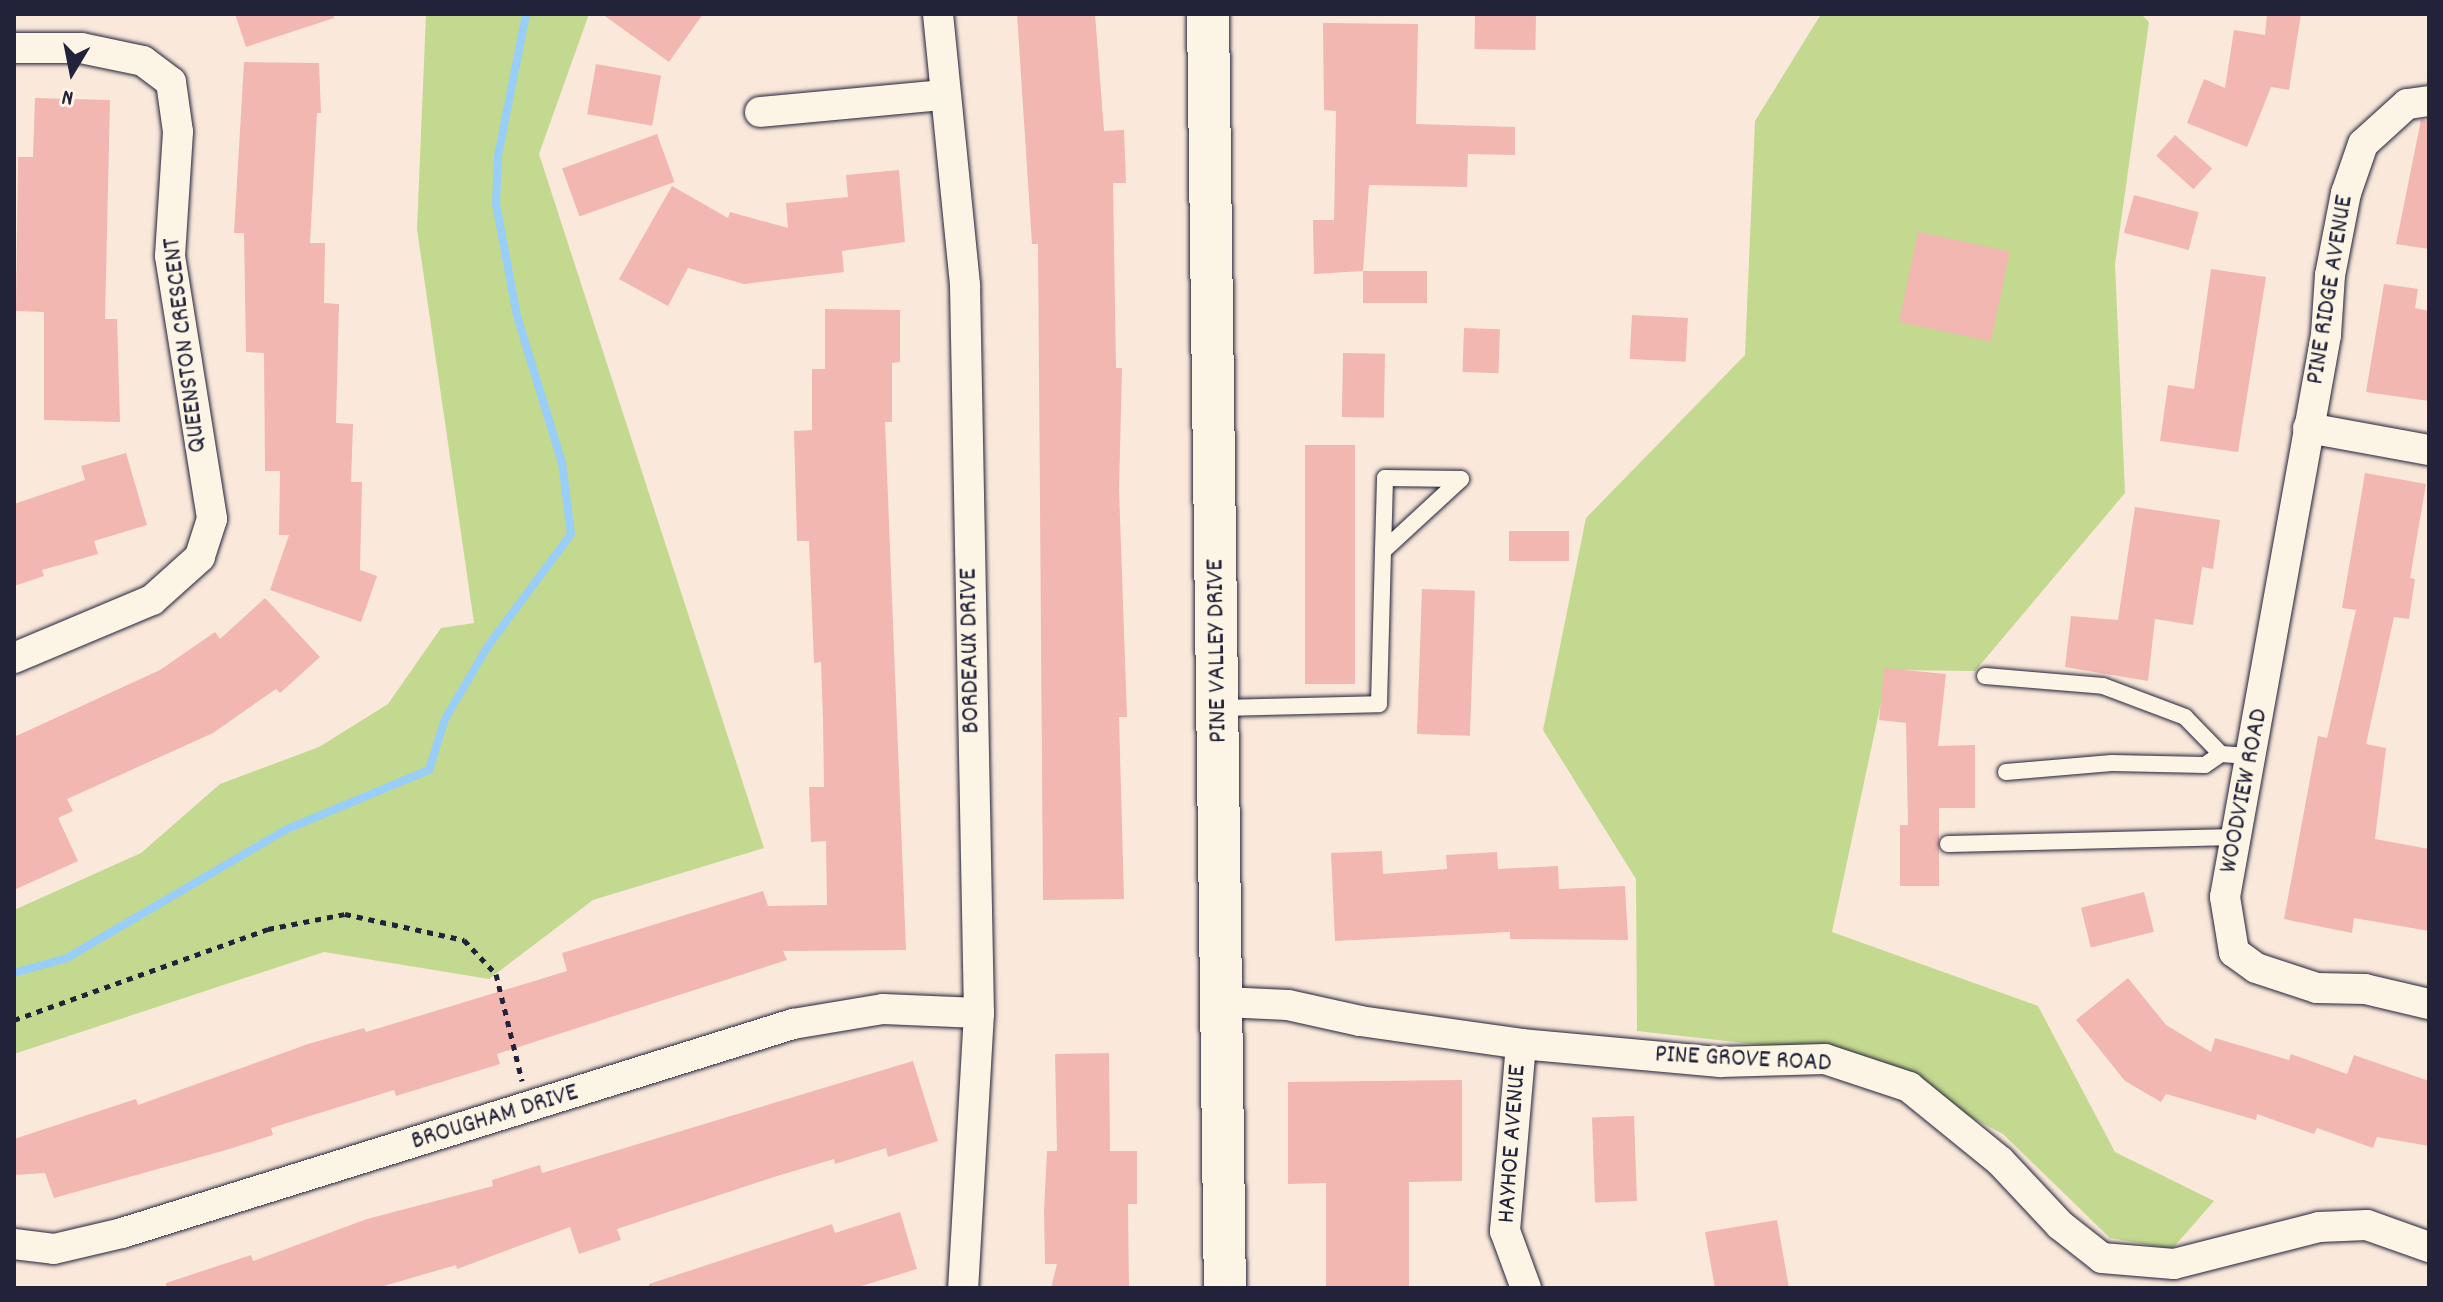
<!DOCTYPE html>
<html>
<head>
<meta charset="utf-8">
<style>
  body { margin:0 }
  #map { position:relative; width:2443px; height:1302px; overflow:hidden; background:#fae9db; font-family:Dekko,sans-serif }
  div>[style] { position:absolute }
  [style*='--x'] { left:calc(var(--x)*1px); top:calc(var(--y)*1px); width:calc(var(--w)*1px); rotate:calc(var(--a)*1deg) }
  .green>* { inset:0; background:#c3d98f }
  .stream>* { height:8px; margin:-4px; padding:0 4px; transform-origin:4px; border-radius:4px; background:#98cef7 }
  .building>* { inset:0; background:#f2b7b1; transform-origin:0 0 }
  .path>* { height:5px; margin-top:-2.5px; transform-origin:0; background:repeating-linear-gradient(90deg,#22223b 0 6px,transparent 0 12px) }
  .roads { filter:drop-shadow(0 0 2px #22223b) drop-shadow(0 0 2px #22223b) }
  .lane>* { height:16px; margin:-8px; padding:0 8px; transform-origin:8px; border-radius:8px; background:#fcf5e5 }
  .street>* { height:30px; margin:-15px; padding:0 15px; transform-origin:15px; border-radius:15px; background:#fcf5e5 }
  .secondary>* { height:42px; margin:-21px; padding:0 21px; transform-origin:21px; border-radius:21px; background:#fcf5e5 }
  span { translate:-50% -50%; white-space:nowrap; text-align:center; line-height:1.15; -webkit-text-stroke:6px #fcf5e5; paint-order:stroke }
  .street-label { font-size:26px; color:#22223b }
  .frame { position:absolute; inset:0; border:16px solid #22223b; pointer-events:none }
  .north { position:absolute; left:32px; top:32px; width:80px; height:80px; -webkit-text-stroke:6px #fcf5e5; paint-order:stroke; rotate:190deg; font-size:22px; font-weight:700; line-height:32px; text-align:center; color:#22223b }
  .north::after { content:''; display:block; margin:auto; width:28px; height:36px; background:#22223b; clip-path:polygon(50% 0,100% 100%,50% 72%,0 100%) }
</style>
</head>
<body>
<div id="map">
  <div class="green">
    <i style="clip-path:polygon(426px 14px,589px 14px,539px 154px,764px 848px,593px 900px,489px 979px,324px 952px,14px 1054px,14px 910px,141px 853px,220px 784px,319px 747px,388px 704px,441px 628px,474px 623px,417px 229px)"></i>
    <i style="clip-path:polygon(1821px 14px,2141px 14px,2149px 22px,2115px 264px,2125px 493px,1975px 671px,1888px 670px,1832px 932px,2038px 1006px,2115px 1152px,2214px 1201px,2172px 1249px,2110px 1238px,2003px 1134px,1852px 1055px,1637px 1031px,1636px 879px,1543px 730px,1586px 518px,1745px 355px,1755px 121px)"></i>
  </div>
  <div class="stream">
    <i style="--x:14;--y:973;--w:55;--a:-15.8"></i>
    <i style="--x:67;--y:958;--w:253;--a:-30.4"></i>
    <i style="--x:285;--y:830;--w:156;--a:-22.6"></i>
    <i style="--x:429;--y:770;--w:53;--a:-72.6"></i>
    <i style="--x:445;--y:719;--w:85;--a:-59.5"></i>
    <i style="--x:488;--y:646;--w:139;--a:-53.5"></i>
    <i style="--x:571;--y:534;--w:72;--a:-97.2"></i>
    <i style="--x:562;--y:463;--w:154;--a:-107"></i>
    <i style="--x:517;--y:316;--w:114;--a:-100.6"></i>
    <i style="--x:496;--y:204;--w:48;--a:-87.6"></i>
    <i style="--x:498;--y:156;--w:145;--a:-78.8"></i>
  </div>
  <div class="building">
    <i style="clip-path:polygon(235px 14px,333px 14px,334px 18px,246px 47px)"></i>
    <i style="clip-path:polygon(602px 14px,703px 14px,669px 62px)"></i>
    <i style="clip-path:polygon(1017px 14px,1095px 14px,1104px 131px,1124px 130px,1126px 183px,1113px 183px,1116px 368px,1122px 368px,1119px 489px,1127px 717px,1119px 717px,1124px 899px,1043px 900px,1038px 244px,1032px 244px)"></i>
    <i style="clip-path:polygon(2267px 14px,2301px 14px,2289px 90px,2271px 87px,2247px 147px,2187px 123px,2204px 79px,2225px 88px,2234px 30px,2265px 35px)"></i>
    <i style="left:1475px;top:15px;width:61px;height:34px;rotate:1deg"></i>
    <i style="clip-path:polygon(1323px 23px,1418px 24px,1416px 124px,1515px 127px,1515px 155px,1468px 154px,1467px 187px,1369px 185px,1363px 271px,1314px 274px,1313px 220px,1334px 220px,1336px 111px,1324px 110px)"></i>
    <i style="clip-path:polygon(244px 62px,319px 63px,321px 113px,317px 113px,310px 243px,325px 243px,324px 303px,339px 304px,336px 423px,353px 424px,351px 482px,362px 482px,360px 570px,377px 576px,361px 622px,270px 590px,289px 535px,279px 535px,280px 471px,265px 471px,264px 353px,246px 352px,244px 233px,234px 233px)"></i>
    <i style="left:596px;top:64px;width:66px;height:51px;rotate:10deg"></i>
    <i style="clip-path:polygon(35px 98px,110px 100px,105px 319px,117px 319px,120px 422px,44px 420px,44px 312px,16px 311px,18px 157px,33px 157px)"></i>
    <i style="clip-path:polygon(2421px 120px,2429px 121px,2429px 249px,2396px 244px)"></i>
    <i style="left:657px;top:134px;width:51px;height:101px;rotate:70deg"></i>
    <i style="left:2175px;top:135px;width:50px;height:28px;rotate:42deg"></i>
    <i style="clip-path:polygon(899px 170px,905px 242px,842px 251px,844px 272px,744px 284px,688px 268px,668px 306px,619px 279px,672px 186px,728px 218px,730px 212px,788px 228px,786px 203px,848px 197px,846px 175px)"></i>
    <i style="left:2134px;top:195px;width:67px;height:39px;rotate:15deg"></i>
    <i style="left:1918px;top:232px;width:94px;height:92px;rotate:12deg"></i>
    <i style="clip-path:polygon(2211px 269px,2266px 277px,2238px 452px,2160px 441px,2168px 385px,2194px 389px)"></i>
    <i style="left:1363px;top:271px;width:64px;height:32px"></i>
    <i style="clip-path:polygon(2384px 284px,2418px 289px,2415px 308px,2429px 311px,2429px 401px,2366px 392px)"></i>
    <i style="clip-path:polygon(825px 309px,900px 310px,900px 362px,892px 363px,892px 422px,885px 422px,906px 950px,783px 951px,787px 960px,497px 1054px,500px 1064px,396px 1096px,394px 1090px,271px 1128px,273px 1135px,226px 1150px,54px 1198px,45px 1173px,14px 1175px,14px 1139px,136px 1099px,138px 1105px,308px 1044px,364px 1028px,366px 1032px,567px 971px,562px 953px,763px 891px,768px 906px,827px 905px,826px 841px,811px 842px,809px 787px,824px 787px,823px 720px,821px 662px,814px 663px,809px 541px,797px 541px,794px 431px,812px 430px,812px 369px,825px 369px)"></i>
    <i style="left:1632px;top:315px;width:56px;height:44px;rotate:3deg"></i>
    <i style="left:1464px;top:328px;width:36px;height:44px;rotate:2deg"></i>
    <i style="left:1343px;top:353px;width:42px;height:64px;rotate:1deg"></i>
    <i style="left:1305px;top:445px;width:50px;height:239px"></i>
    <i style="clip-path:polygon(126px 453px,147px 525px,94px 541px,98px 554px,42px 570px,44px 576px,14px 586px,14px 504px,85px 480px,81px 466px)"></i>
    <i style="clip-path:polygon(2365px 473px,2426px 484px,2410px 578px,2415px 579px,2409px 619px,2394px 617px,2366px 744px,2386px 748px,2375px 839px,2429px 849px,2429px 931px,2354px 918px,2352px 933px,2284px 919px,2318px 736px,2327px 738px,2356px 610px,2342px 608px)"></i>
    <i style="clip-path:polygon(2135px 507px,2220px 520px,2213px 569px,2202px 567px,2193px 625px,2155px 619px,2148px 681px,2065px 667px,2071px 616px,2118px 620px)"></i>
    <i style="left:1509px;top:531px;width:60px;height:30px"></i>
    <i style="left:1422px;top:589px;width:53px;height:145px;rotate:2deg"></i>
    <i style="clip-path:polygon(265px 598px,320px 657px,280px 693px,276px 689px,213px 733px,67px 799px,73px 811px,58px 818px,78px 861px,14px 890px,14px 737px,160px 670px,215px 632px,220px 639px)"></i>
    <i style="clip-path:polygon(1884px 668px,1946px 674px,1938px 746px,1975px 745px,1975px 808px,1939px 808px,1939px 886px,1900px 886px,1900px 825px,1908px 825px,1906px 723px,1879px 720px)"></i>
    <i style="clip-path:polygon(1382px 851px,1383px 874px,1447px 869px,1446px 855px,1497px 852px,1498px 869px,1558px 866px,1559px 889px,1625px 886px,1628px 940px,1510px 939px,1510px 932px,1335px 941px,1331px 853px)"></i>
    <i style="left:2144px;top:892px;width:41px;height:65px;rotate:76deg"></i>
    <i style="clip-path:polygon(2128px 978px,2166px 1025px,2211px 1052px,2215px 1038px,2289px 1060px,2291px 1054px,2347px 1074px,2354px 1055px,2429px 1081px,2429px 1146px,2377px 1137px,2373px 1148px,2317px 1128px,2314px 1134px,2257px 1114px,2256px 1120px,2166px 1094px,2161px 1102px,2125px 1081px,2076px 1020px)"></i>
    <i style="clip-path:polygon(1109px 1053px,1110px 1151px,1137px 1151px,1137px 1204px,1128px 1204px,1129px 1288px,1051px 1288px,1057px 1264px,1045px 1264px,1044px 1211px,1047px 1151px,1057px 1151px,1055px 1054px)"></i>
    <i style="clip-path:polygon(913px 1061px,938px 1141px,888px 1157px,886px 1148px,835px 1164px,834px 1159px,774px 1177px,617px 1229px,621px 1240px,579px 1254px,570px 1227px,457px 1269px,456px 1265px,377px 1288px,166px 1288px,166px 1283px,251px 1255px,253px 1261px,367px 1219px,493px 1186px,492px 1180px,540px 1165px,542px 1173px)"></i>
    <i style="clip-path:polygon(1462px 1080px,1462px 1181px,1409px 1182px,1409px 1288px,1326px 1288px,1326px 1183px,1288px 1184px,1288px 1082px)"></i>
    <i style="left:1634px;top:1116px;width:85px;height:42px;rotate:88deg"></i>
    <i style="clip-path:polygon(900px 1212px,917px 1269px,855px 1288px,649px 1288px,649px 1284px,832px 1224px,835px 1233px)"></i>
    <i style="clip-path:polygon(1777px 1220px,1789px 1288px,1715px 1288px,1705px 1232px)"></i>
  </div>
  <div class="path">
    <i style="--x:14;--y:1020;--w:270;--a:-19.7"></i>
    <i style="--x:268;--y:929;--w:78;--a:-11"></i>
    <i style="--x:345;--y:914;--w:122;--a:12.3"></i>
    <i style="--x:464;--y:940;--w:47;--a:46.7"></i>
    <i style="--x:496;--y:974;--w:110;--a:76.3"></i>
  </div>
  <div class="roads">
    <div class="lane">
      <i style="--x:1985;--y:676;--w:118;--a:4.8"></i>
      <i style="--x:2103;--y:686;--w:88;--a:20.7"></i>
      <i style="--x:2185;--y:717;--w:52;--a:45.8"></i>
      <i style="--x:1219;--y:708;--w:160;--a:-1.4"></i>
      <i style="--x:1379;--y:704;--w:153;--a:-88.5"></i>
      <i style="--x:1383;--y:551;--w:73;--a:-88.4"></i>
      <i style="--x:1385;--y:478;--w:76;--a:0.8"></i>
      <i style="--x:1461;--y:479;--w:106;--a:137.3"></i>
      <i style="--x:2006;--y:772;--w:106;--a:-4.9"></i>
      <i style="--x:2112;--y:763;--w:93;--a:1.2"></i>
      <i style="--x:2205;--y:765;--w:19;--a:-35"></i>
      <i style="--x:2221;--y:754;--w:31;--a:4"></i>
      <i style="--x:1948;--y:844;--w:289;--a:-1.4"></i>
    </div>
    <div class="street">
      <i style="--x:938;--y:14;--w:272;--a:84.3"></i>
      <i style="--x:965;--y:285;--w:728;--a:88.9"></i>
      <i style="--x:979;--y:1013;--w:275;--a:93.3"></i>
      <i style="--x:14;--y:48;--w:67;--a:0"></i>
      <i style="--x:81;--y:48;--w:63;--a:11.8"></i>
      <i style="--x:143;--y:61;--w:35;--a:37"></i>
      <i style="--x:171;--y:82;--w:50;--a:82"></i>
      <i style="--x:178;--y:132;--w:124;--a:93.7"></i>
      <i style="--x:170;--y:256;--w:266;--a:80.9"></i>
      <i style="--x:212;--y:519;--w:40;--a:108"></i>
      <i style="--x:200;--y:557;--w:64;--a:138.1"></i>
      <i style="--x:152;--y:600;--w:150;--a:157.2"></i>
      <i style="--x:2429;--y:101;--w:22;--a:172"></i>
      <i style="--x:2407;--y:104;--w:59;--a:137.7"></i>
      <i style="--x:2363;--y:144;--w:52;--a:109.1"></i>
      <i style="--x:2346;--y:193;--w:84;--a:101"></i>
      <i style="--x:2330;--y:275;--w:60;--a:93.8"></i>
      <i style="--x:2326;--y:335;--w:571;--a:100.19"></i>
      <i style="--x:2225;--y:897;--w:56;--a:80.7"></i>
      <i style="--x:2234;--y:952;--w:27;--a:36"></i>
      <i style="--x:2256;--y:968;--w:64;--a:18.2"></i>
      <i style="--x:2317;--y:988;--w:48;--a:1.2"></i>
      <i style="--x:2365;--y:989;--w:66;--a:13.2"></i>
      <i style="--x:760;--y:112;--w:186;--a:-5.3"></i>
      <i style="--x:2308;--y:428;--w:123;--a:10.3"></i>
      <i style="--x:1223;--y:1002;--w:65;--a:2.6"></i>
      <i style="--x:1288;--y:1005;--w:74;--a:12.5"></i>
      <i style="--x:1360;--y:1021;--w:163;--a:8.1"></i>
      <i style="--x:1521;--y:1044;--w:200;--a:5.2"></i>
      <i style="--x:1720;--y:1062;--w:105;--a:-1.6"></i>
      <i style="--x:1825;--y:1059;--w:89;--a:18.4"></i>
      <i style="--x:1909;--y:1087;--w:117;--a:39.1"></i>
      <i style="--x:2000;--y:1161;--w:88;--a:46.8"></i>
      <i style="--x:2060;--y:1225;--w:53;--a:38.2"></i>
      <i style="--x:2102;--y:1258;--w:72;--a:4.8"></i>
      <i style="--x:2174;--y:1264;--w:150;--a:-14.3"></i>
      <i style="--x:2319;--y:1227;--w:48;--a:-2.4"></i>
      <i style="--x:2367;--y:1225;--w:66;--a:19.5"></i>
      <i style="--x:1521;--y:1044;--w:188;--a:94.9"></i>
      <i style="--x:1505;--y:1231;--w:61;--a:69.8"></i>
      <i style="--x:14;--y:1244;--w:40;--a:7.1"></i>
      <i style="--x:54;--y:1249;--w:70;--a:-13.2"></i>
      <i style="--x:122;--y:1233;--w:703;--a:-17.3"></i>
      <i style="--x:793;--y:1024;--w:91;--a:-9.5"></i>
      <i style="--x:883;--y:1009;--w:96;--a:2.4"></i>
    </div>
    <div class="secondary">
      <i style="--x:1208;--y:14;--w:1274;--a:89.24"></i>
    </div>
  </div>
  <div class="street-label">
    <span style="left:2331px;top:290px;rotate:-81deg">PINE RIDGE AVENUE</span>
    <span style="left:186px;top:345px;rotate:-97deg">QUEENSTON CRESCENT</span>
    <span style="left:971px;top:651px;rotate:-91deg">BORDEAUX DRIVE</span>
    <span style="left:1218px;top:651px;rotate:-91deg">PINE VALLEY DRIVE</span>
    <span style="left:2245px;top:791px;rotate:-79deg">WOODVIEW ROAD</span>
    <span style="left:1743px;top:1060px;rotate:3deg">PINE GROVE ROAD</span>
    <span style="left:495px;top:1118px;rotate:-17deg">BROUGHAM DRIVE</span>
    <span style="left:1513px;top:1144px;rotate:-86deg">HAYHOE AVENUE</span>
  </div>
  <div class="frame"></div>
  <div class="north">N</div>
</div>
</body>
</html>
